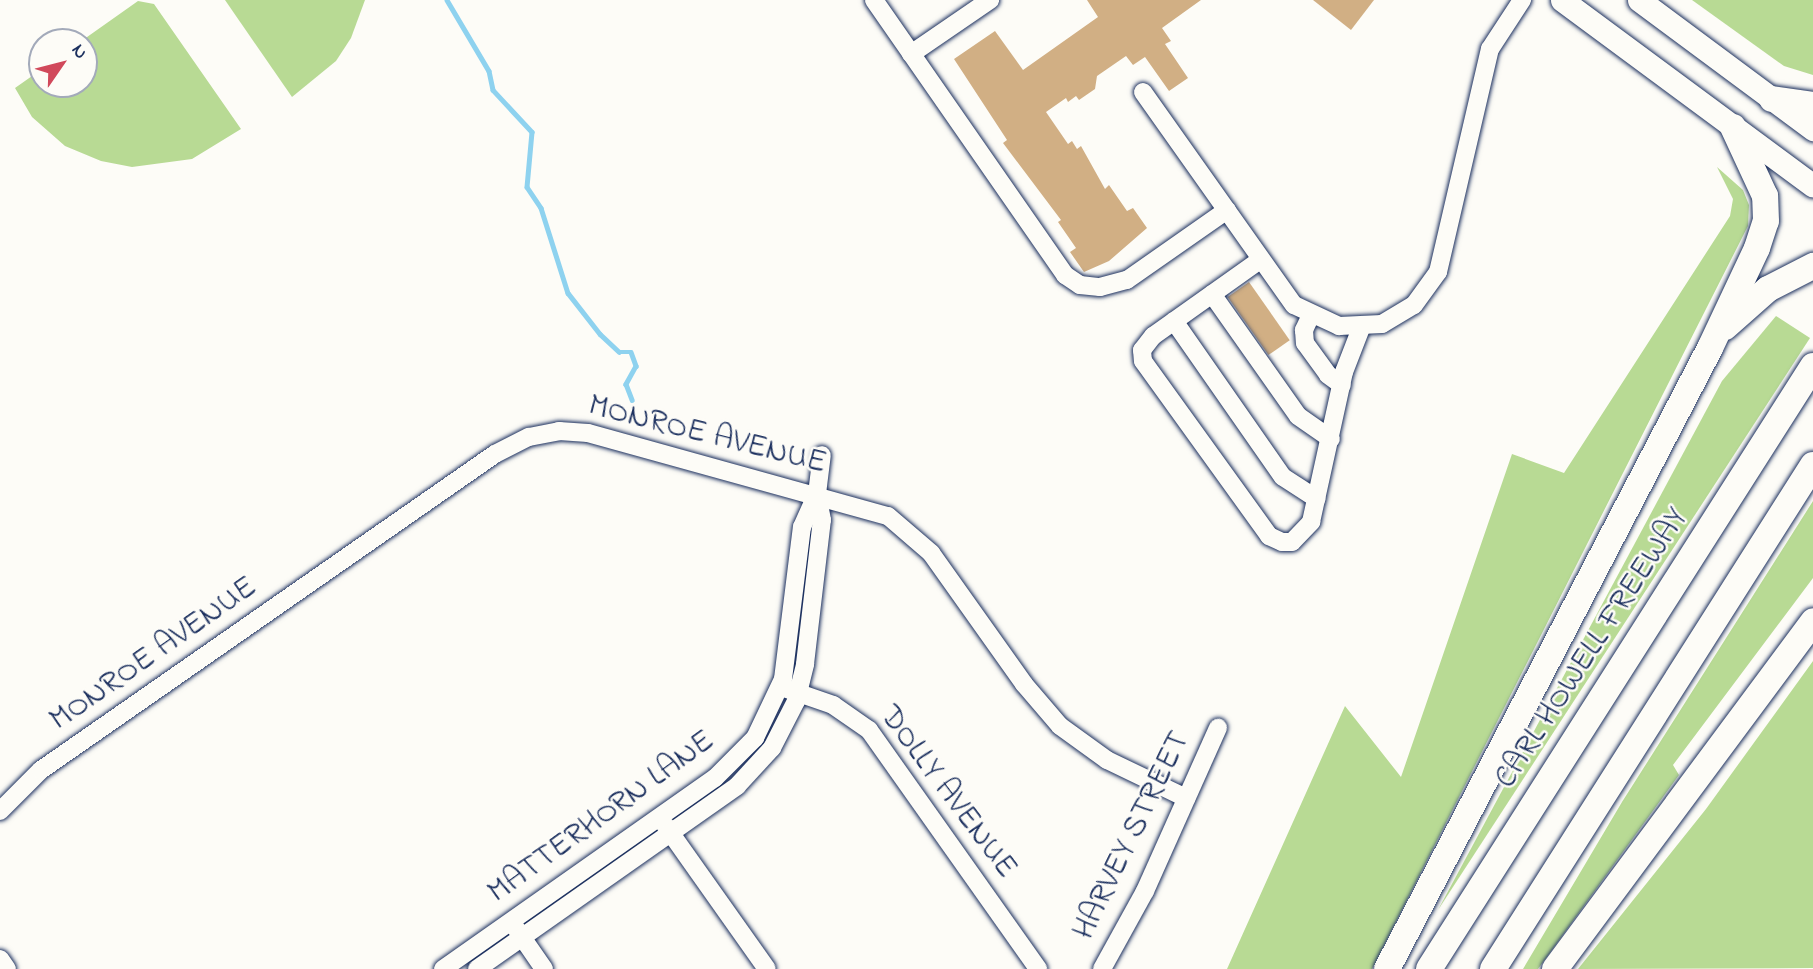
<!DOCTYPE html>
<html>
<head>
<meta charset="utf-8">
<style>
  body { margin:0 }
  #map { position:relative; width:1813px; height:969px; overflow:hidden; background:#fdfcf7; font-family:"Indie Flower",sans-serif }
  div>[style] { position:absolute }
  [style*='--x'] { left:calc(var(--x)*1px); top:calc(var(--y)*1px); width:calc(var(--w)*1px); rotate:calc(var(--a)*1deg) }
  .green>* { inset:0; background:#b8da94 }
  .stream>* { height:4.5px; margin:-2.25px; padding:0 2.25px; transform-origin:2.25px; border-radius:2.25px; background:#8ed2ef }
  .building>* { inset:0; background:#d1af84; transform-origin:0 0 }
  .roads { filter:drop-shadow(0 0 2px #1b2f5e) drop-shadow(0 0 2px #1b2f5e) }
  .minor>* { height:18px; margin:-9px; padding:0 9px; transform-origin:9px; border-radius:9px; background:#fdfcf7 }
  .major>* { height:23px; margin:-11.5px; padding:0 11.5px; transform-origin:11.5px; border-radius:11.5px; background:#fdfcf7 }
  .highway>* { height:26px; margin:-13px; padding:0 13px; transform-origin:13px; border-radius:13px; background:#fdfcf7 }
  span { translate:-50% -50%; white-space:nowrap; text-align:center; line-height:1.15; -webkit-text-stroke:5px #fdfcf7; paint-order:stroke }
  .street-label { font-size:32px; color:#1b2f5e }
  .north { position:absolute; left:28px; top:28px; width:70px; height:70px; box-sizing:border-box; background:#fdfcf7; border:2px solid #a3aaba; border-radius:50%; rotate:55deg; font-size:19px; font-weight:700; line-height:28px; text-align:center; color:#1b2f5e }
  .north::after { content:''; display:block; margin:auto; width:24px; height:32px; background:#d1495b; clip-path:polygon(50% 0,100% 100%,50% 72%,0 100%) }
</style>
</head>
<body>
<div id="map">
  <div class="green">
    <i style="clip-path:polygon(225px 0,365px 0,351px 38px,336px 61px,292px 97px)"></i>
    <i style="clip-path:polygon(1692px 0,1813px 0,1813px 75px,1784px 66px)"></i>
    <i style="clip-path:polygon(138px 1px,154px 4px,241px 129px,192px 159px,132px 167px,101px 161px,65px 146px,32px 117px,15px 88px,42px 69px,42px 84px,84px 84px,84px 42px,80px 42px)"></i>
    <i style="clip-path:polygon(1717px 167px,1743px 190px,1749px 205px,1748px 226px,1372px 969px,1227px 969px,1345px 706px,1401px 777px,1512px 454px,1564px 473px,1730px 216px,1733px 199px)"></i>
    <i style="clip-path:polygon(1776px 316px,1810px 338px,1438px 910px,1722px 381px)"></i>
    <i style="clip-path:polygon(1813px 501px,1813px 578px,1673px 765px,1679px 775px,1538px 969px,1523px 969px,1622px 802px)"></i>
    <i style="clip-path:polygon(1813px 661px,1813px 968px,1578px 969px,1706px 809px)"></i>
  </div>
  <div class="stream">
    <i style="--x:447;--y:0;--w:82;--a:59.4"></i>
    <i style="--x:489;--y:71;--w:19;--a:78"></i>
    <i style="--x:493;--y:90;--w:57;--a:47.1"></i>
    <i style="--x:532;--y:132;--w:55;--a:95.2"></i>
    <i style="--x:527;--y:187;--w:25;--a:56"></i>
    <i style="--x:541;--y:208;--w:89;--a:72.4"></i>
    <i style="--x:568;--y:293;--w:52;--a:52"></i>
    <i style="--x:600;--y:334;--w:26;--a:43"></i>
    <i style="--x:619;--y:352;--w:12;--a:0"></i>
    <i style="--x:631;--y:352;--w:15;--a:70"></i>
    <i style="--x:636;--y:366;--w:21;--a:119"></i>
    <i style="--x:626;--y:384;--w:17;--a:69"></i>
  </div>
  <div class="building">
    <i style="clip-path:polygon(1087px 0,1201px 0,1162px 28px,1171px 41px,1165px 44px,1188px 78px,1169px 91px,1145px 57px,1133px 65px,1126px 56px,1097px 76px,1095px 89px,1079px 100px,1076px 96px,1068px 102px,1066px 98px,1046px 112px,1068px 144px,1072px 141px,1077px 149px,1081px 146px,1105px 189px,1109px 185px,1127px 211px,1133px 208px,1147px 228px,1109px 261px,1084px 272px,1070px 252px,1076px 248px,1058px 222px,1061px 220px,1003px 143px,1007px 140px,954px 59px,995px 31px,1023px 70px,1098px 17px)"></i>
    <i style="clip-path:polygon(1313px 0,1374px 0,1351px 30px)"></i>
    <i style="left:1249px;top:282px;width:71px;height:26px;rotate:55deg"></i>
  </div>
  <div class="roads">
    <div class="minor">
      <i style="--x:874;--y:0;--w:335;--a:55.2"></i>
      <i style="--x:1065;--y:275;--w:18;--a:34"></i>
      <i style="--x:1080;--y:285;--w:20;--a:6"></i>
      <i style="--x:1100;--y:287;--w:28;--a:-15"></i>
      <i style="--x:1127;--y:280;--w:122;--a:-35"></i>
      <i style="--x:911;--y:54;--w:96;--a:-34.4"></i>
      <i style="--x:1143;--y:92;--w:261;--a:54.7"></i>
      <i style="--x:1294;--y:305;--w:50;--a:25"></i>
      <i style="--x:1339;--y:326;--w:43;--a:-2.7"></i>
      <i style="--x:1382;--y:324;--w:37;--a:-31"></i>
      <i style="--x:1414;--y:305;--w:41;--a:-54"></i>
      <i style="--x:1438;--y:272;--w:229;--a:-76.9"></i>
      <i style="--x:1490;--y:49;--w:59;--a:-56.9"></i>
      <i style="--x:1260;--y:260;--w:131;--a:144.6"></i>
      <i style="--x:1153;--y:336;--w:18;--a:128"></i>
      <i style="--x:1142;--y:350;--w:11;--a:85"></i>
      <i style="--x:1143;--y:361;--w:216;--a:54.2"></i>
      <i style="--x:1269;--y:536;--w:14;--a:25"></i>
      <i style="--x:1282;--y:542;--w:10;--a:0"></i>
      <i style="--x:1292;--y:542;--w:28;--a:-46"></i>
      <i style="--x:1311;--y:522;--w:154;--a:-77.6"></i>
      <i style="--x:1344;--y:372;--w:47;--a:-68.9"></i>
      <i style="--x:1212;--y:294;--w:149;--a:54.8"></i>
      <i style="--x:1298;--y:416;--w:40;--a:34.9"></i>
      <i style="--x:1311;--y:315;--w:17;--a:115"></i>
      <i style="--x:1304;--y:330;--w:13;--a:86"></i>
      <i style="--x:1305;--y:343;--w:39;--a:54"></i>
      <i style="--x:1328;--y:375;--w:17;--a:36"></i>
      <i style="--x:1174;--y:321;--w:190;--a:55.1"></i>
      <i style="--x:1283;--y:477;--w:40;--a:32.9"></i>
      <i style="--x:787;--y:689;--w:49;--a:19.2"></i>
      <i style="--x:833;--y:705;--w:44;--a:34.8"></i>
      <i style="--x:869;--y:730;--w:293;--a:54.7"></i>
      <i style="--x:0;--y:811;--w:58;--a:-45"></i>
      <i style="--x:41;--y:770;--w:553;--a:-34.84"></i>
      <i style="--x:495;--y:454;--w:38;--a:-27"></i>
      <i style="--x:529;--y:437;--w:31;--a:-11"></i>
      <i style="--x:559;--y:431;--w:29;--a:4"></i>
      <i style="--x:588;--y:433;--w:311;--a:15.5"></i>
      <i style="--x:888;--y:516;--w:57;--a:40.7"></i>
      <i style="--x:931;--y:553;--w:161;--a:54.6"></i>
      <i style="--x:1024;--y:684;--w:55;--a:49.4"></i>
      <i style="--x:1060;--y:726;--w:58;--a:35.9"></i>
      <i style="--x:1107;--y:760;--w:88;--a:25.7"></i>
      <i style="--x:665;--y:825;--w:176;--a:54.7"></i>
      <i style="--x:515;--y:927;--w:51;--a:55.4"></i>
      <i style="--x:0;--y:959;--w:12;--a:55"></i>
      <i style="--x:443;--y:969;--w:332;--a:-35.1"></i>
      <i style="--x:715;--y:778;--w:57;--a:-45"></i>
      <i style="--x:755;--y:738;--w:65;--a:-64.6"></i>
      <i style="--x:783;--y:679;--w:153;--a:-82.9"></i>
      <i style="--x:802;--y:527;--w:36;--a:-66"></i>
      <i style="--x:477;--y:969;--w:318;--a:-35.1"></i>
      <i style="--x:737;--y:786;--w:52;--a:-47.4"></i>
      <i style="--x:772;--y:748;--w:53;--a:-62.9"></i>
      <i style="--x:796;--y:701;--w:38;--a:-76"></i>
      <i style="--x:805;--y:664;--w:145;--a:-83.3"></i>
      <i style="--x:822;--y:520;--w:26;--a:-101"></i>
      <i style="--x:817;--y:494;--w:39;--a:-83"></i>
      <i style="--x:1102;--y:969;--w:89;--a:-61.1"></i>
      <i style="--x:1145;--y:891;--w:179;--a:-65.9"></i>
    </div>
    <div class="major">
      <i style="--x:1562;--y:0;--w:312;--a:36.5"></i>
      <i style="--x:1639;--y:0;--w:217;--a:36.6"></i>
    </div>
    <div class="highway">
      <i style="--x:1772;--y:99;--w:41;--a:8.3"></i>
      <i style="--x:1725;--y:327;--w:57;--a:-41.5"></i>
      <i style="--x:1768;--y:289;--w:51;--a:-27.1"></i>
      <i style="--x:1387;--y:969;--w:700;--a:-62.52"></i>
      <i style="--x:1710;--y:348;--w:110;--a:-64.8"></i>
      <i style="--x:1757;--y:248;--w:28;--a:-72"></i>
      <i style="--x:1766;--y:221;--w:25;--a:-92"></i>
      <i style="--x:1765;--y:196;--w:76;--a:-114.9"></i>
      <i style="--x:1429;--y:969;--w:715;--a:-57.51"></i>
      <i style="--x:1493;--y:969;--w:597;--a:-57.59"></i>
      <i style="--x:1555;--y:969;--w:433;--a:-53.4"></i>
    </div>
  </div>
  <div class="street-label">
    <span style="left:707px;top:436px;rotate:14deg">MONROE AVENUE</span>
    <span style="left:1593px;top:649px;rotate:-57deg">CARL HOWELL FREEWAY</span>
    <span style="left:154px;top:655px;rotate:-35deg">MONROE AVENUE</span>
    <span style="left:947px;top:793px;rotate:53deg">DOLLY AVENUE</span>
    <span style="left:602px;top:818px;rotate:-36deg">MATTERHORN LANE</span>
    <span style="left:1133px;top:836px;rotate:-64deg">HARVEY STREET</span>
  </div>
  <div class="north">N</div>
</div>
</body>
</html>
